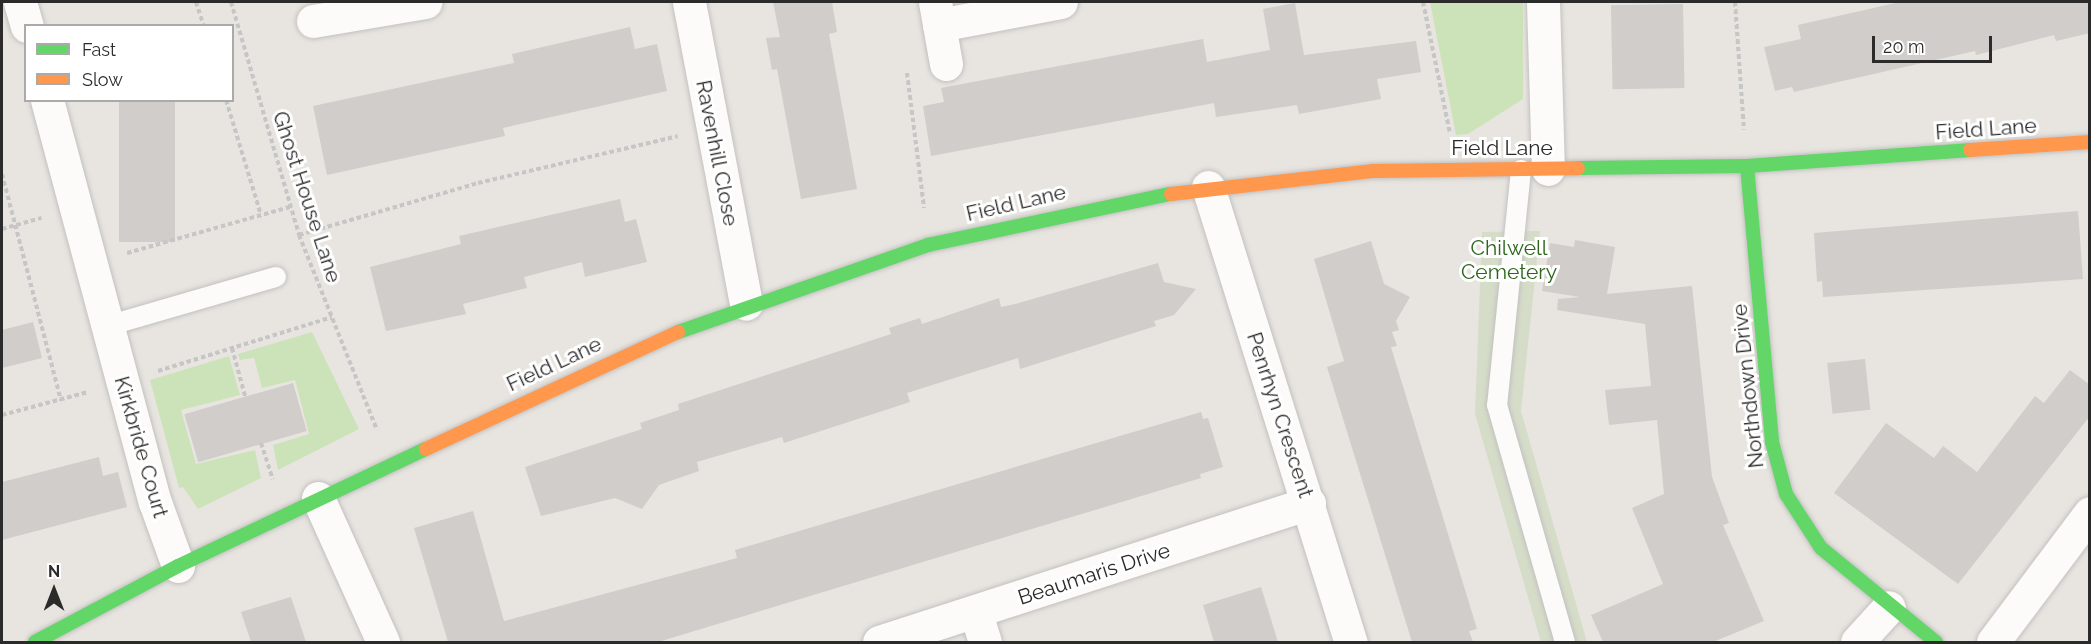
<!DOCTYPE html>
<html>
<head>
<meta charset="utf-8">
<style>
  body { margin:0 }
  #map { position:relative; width:2091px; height:644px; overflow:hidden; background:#e8e5e0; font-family:Raleway,sans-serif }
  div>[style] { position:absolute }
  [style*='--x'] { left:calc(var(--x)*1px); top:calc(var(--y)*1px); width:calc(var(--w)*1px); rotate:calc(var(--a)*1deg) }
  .green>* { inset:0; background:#cce3ba }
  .cemetery>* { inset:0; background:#d5ddc8 }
  .building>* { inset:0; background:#d0cdca; transform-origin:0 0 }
  .path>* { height:4px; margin-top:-2px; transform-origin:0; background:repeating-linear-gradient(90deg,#c6c6c6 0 4.5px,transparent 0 7.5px) }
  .roads { filter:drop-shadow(0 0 2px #c2c1c1) drop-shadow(0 0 2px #c2c1c1) }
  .lane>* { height:20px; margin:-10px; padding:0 10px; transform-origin:10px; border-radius:10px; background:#fcfbfa }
  .street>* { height:33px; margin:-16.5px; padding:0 16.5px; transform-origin:16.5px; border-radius:16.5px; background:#fcfbfa }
  .fast>* { height:14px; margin:-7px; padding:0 7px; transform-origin:7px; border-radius:7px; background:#63d668 }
  .slow>* { height:14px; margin:-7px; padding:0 7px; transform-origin:7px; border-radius:7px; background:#ff974d }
  span { translate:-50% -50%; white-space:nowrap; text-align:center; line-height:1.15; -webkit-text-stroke:6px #fff; paint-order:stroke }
  .street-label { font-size:21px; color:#2b2b2b }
  .park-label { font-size:21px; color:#2e671c }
  .frame { position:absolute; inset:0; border:3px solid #2b2b2b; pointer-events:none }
  .legend { position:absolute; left:24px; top:24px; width:210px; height:78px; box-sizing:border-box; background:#fff; border:2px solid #aaa; margin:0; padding:8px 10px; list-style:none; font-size:18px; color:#2b2b2b }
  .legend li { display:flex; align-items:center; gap:12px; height:30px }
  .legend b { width:30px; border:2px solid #aaa }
  .north { position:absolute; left:24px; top:560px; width:60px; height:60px; -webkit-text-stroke:4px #fff; paint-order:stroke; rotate:0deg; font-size:16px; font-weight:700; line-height:24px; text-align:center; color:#2b2b2b }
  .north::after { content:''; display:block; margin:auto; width:21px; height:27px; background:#2b2b2b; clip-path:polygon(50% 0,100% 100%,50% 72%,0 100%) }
  .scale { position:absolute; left:1872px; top:36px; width:120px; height:27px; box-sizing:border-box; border:3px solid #2b2b2b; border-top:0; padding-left:8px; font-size:18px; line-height:21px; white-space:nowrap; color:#2b2b2b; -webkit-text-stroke:4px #fff; paint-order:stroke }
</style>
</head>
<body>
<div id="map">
  <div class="green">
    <i style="clip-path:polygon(1430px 2px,1523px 2px,1523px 99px,1468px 134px,1456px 135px)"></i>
    <i style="clip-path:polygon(312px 332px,359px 429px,278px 470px,273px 445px,309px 434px,295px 380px,262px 388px,254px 358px,240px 360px,238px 354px)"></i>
    <i style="clip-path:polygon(229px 356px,240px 395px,181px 410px,196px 464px,255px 450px,261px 478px,198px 509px,183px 487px,179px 488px,150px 380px)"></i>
  </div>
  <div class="cemetery">
    <i style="clip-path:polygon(1540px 231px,1521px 411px,1587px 642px,1541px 642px,1475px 414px,1482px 232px)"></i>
  </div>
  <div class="building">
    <i style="clip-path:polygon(773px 2px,832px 2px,837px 32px,829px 34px,857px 189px,801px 199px,777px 69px,772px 70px,766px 38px,780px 37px)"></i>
    <i style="clip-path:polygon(1900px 2px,2090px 2px,2090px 33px,2056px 41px,2054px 35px,1976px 55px,1975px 51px,1794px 92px,1792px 87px,1775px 91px,1764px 47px,1801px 39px,1798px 25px)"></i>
    <i style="clip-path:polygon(1295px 3px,1304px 55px,1416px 41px,1421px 72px,1377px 79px,1381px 99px,1299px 114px,1297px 105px,1216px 117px,1214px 103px,931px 156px,923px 106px,944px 102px,941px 88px,1203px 39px,1207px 62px,1270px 50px,1263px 9px)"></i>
    <i style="left:1683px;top:4px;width:84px;height:72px;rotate:89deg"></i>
    <i style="clip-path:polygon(630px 27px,635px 49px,657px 44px,667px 91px,503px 128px,505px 136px,327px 175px,313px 106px,514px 63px,512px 54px)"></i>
    <i style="left:119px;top:100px;width:56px;height:142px"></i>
    <i style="clip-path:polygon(620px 199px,625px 222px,636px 219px,647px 262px,585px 277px,582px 262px,524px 277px,527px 288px,463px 304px,466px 314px,386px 331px,370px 267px,461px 244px,459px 236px)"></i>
    <i style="clip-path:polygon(2078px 211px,2083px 279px,1823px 297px,1822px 281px,1817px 282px,1814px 233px)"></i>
    <i style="clip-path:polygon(1575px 240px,1615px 247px,1607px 294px,1692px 286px,1712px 477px,1729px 523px,1723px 525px,1764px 621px,1713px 642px,1603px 642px,1591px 615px,1663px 584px,1632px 508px,1664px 494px,1657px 420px,1609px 425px,1605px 390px,1651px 386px,1645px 324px,1557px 310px,1558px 299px,1580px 297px,1542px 291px,1550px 243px,1574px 247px)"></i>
    <i style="clip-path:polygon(1371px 241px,1384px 284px,1410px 297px,1396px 321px,1399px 330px,1392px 332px,1397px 346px,1391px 347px,1477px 629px,1469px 631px,1473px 642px,1412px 642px,1327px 367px,1344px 361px,1314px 259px)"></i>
    <i style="clip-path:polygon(1158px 263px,1164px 282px,1196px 289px,1174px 315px,1154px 321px,1156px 326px,1020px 369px,1018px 358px,907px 393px,910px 402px,784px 443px,782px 437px,697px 462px,699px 471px,659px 485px,642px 509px,615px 498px,541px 516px,525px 467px,642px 429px,640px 423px,679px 410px,678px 404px,891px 334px,889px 328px,920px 318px,922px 324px,999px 298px,1001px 307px,1015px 304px)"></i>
    <i style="clip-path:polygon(33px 322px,42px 358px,2px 368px,2px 330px)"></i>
    <i style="left:1865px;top:359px;width:51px;height:38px;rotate:84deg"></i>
    <i style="clip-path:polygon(2070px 370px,2090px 385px,2090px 416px,1958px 584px,1834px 493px,1886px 423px,1934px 458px,1943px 446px,1977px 472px,2035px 396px,2044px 403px)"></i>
    <i style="left:293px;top:383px;width:50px;height:113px;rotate:74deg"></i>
    <i style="clip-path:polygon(1201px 412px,1203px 419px,1208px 418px,1223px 467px,1200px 474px,1201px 478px,658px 642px,448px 642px,414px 528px,473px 511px,504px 621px,737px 558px,735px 550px)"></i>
    <i style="clip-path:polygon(99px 457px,103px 476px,118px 472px,127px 507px,2px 540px,2px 482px)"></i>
    <i style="clip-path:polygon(1261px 587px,1278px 642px,1214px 642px,1203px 605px)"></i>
    <i style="clip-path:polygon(291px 597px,306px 642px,251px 642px,241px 612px)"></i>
  </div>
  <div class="path">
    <i style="--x:196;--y:2;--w:25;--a:72"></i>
    <i style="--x:231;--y:2;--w:243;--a:73.7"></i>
    <i style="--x:299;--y:235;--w:210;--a:68.2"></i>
    <i style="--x:1423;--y:2;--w:134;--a:78.4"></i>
    <i style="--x:1735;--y:2;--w:128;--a:86"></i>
    <i style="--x:907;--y:73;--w:136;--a:82.8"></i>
    <i style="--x:226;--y:100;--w:120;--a:73.1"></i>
    <i style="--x:2;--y:174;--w:234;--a:75.4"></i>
    <i style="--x:2;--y:229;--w:41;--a:-15.8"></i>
    <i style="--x:299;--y:235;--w:186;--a:-16.2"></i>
    <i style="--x:478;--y:183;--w:205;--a:-13.2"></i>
    <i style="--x:127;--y:253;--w:169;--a:-15.8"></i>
    <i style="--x:232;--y:348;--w:50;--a:74.8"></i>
    <i style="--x:158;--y:371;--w:182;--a:-17.2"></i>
    <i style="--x:2;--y:415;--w:89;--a:-15"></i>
    <i style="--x:261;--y:443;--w:38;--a:72"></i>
  </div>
  <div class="roads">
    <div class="lane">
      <i style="--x:1521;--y:170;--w:236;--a:95.8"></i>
      <i style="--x:1497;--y:405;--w:247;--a:74"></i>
      <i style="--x:107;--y:326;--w:176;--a:-16.2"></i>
    </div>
    <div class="street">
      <i style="--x:20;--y:2;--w:25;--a:74"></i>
      <i style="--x:689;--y:2;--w:307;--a:79.3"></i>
      <i style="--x:935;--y:2;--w:63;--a:79.9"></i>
      <i style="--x:1543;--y:2;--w:167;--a:88.3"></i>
      <i style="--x:313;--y:21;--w:114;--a:-9.6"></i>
      <i style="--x:939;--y:25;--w:124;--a:-10.7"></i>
      <i style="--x:47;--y:100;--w:416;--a:75"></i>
      <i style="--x:155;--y:502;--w:68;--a:70.2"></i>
      <i style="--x:1208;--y:187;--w:477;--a:72.6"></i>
      <i style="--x:318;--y:498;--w:158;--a:65.7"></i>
      <i style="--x:976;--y:613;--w:30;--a:73"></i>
      <i style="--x:879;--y:642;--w:452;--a:-17.9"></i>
      <i style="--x:1857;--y:642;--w:47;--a:-47.6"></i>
      <i style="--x:1993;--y:642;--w:161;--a:-53.1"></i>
    </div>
    <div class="fast">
      <i style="--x:1747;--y:166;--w:277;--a:84.8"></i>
      <i style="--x:1772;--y:442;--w:54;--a:74.9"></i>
      <i style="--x:1786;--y:494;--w:64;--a:57.1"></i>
      <i style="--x:1821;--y:548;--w:149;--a:39.3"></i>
      <i style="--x:1578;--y:168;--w:169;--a:-0.7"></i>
      <i style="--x:1747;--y:166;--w:224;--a:-4.1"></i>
      <i style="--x:678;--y:332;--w:265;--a:-19.2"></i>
      <i style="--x:928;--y:245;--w:248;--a:-11.9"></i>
      <i style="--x:35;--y:642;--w:162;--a:-28"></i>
      <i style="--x:178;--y:566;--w:274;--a:-25.3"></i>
    </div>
    <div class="slow">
      <i style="--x:1970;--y:150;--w:120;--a:-3.8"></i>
      <i style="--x:1171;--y:194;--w:204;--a:-6.5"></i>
      <i style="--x:1374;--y:171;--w:204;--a:-0.8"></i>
      <i style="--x:426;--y:449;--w:278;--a:-24.9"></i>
    </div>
  </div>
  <div class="street-label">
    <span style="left:1986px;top:129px;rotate:-4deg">Field Lane</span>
    <span style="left:1502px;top:148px">Field Lane</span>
    <span style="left:717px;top:153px;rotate:79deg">Ravenhill Close</span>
    <span style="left:307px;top:197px;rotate:72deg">Ghost House Lane</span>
    <span style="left:1016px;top:203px;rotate:-13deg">Field Lane</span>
    <span style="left:554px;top:364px;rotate:-25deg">Field Lane</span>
    <span style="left:1748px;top:386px;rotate:-96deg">Northdown Drive</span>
    <span style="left:1280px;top:415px;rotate:72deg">Penrhyn Crescent</span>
    <span style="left:141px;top:447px;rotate:74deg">Kirkbride Court</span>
    <span style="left:1094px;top:574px;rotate:-18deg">Beaumaris Drive</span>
  </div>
  <div class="park-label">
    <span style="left:1509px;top:260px">Chilwell<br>Cemetery</span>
  </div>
  <div class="frame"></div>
  <ul class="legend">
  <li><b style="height:8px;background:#63d668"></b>Fast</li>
  <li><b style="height:8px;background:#ff974d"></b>Slow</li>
  </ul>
  <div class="north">N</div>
  <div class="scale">20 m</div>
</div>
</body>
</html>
